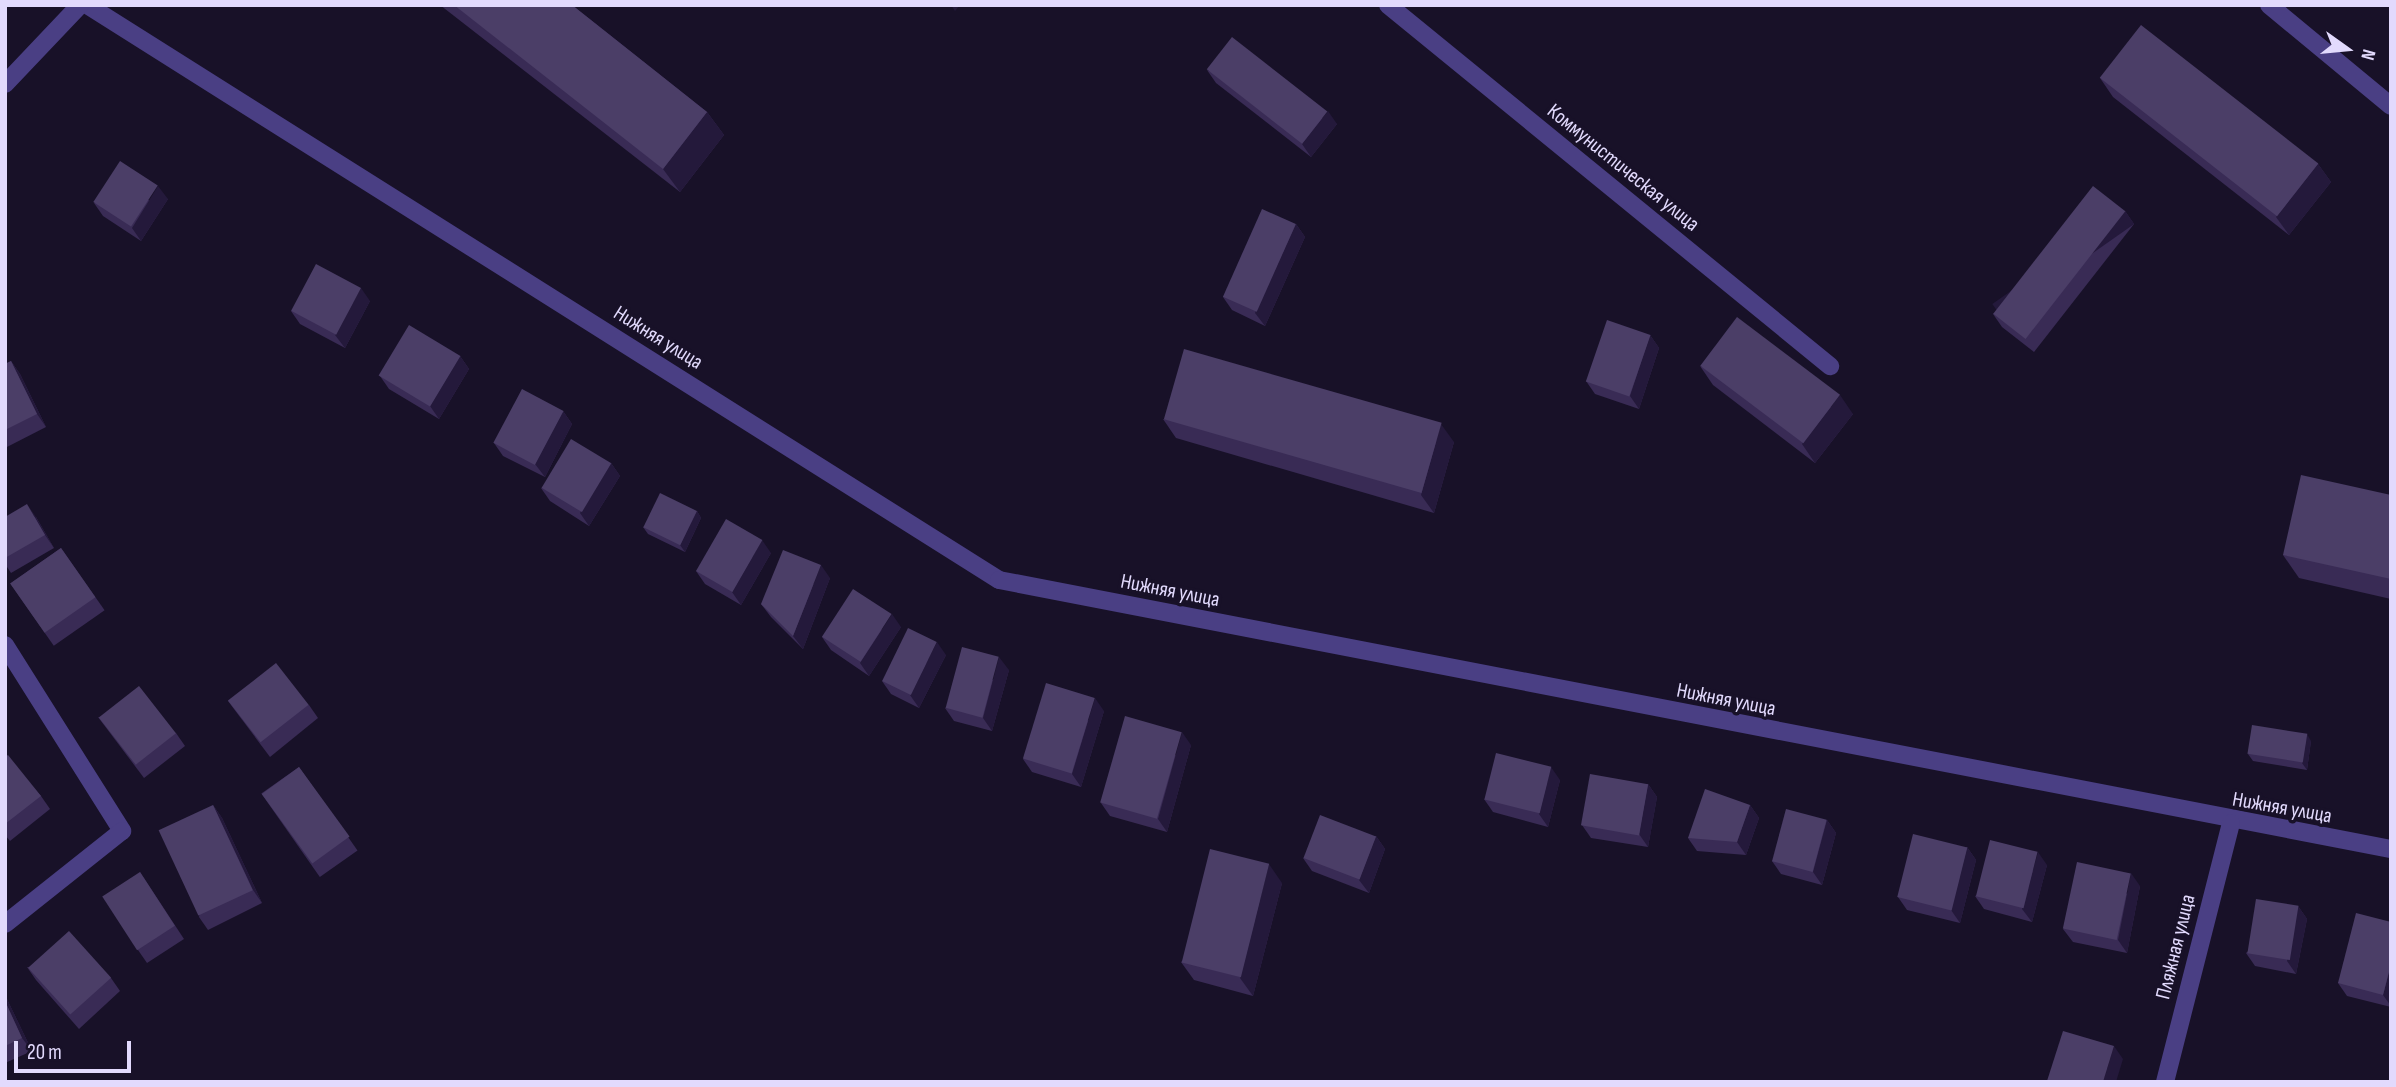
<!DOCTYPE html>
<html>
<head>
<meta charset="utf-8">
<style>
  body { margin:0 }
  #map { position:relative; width:2396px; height:1087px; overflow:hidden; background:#181128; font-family:"Sofia Sans Condensed",sans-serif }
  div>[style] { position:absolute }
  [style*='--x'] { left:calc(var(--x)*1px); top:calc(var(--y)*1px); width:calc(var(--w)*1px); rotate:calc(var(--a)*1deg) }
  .minor>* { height:18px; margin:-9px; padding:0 9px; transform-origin:9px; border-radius:9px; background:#4a3f84 }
  .wall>* { inset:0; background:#392b55; transform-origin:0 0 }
  .shaded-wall>* { inset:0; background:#24193b; transform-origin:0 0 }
  .building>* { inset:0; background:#4b3e67; transform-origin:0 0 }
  span { translate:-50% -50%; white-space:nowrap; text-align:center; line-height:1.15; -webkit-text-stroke:7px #181128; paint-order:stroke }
  .street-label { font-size:21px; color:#e2dafd }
  .frame { position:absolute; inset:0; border:7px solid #e2dafd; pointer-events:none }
  .north { position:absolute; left:2312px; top:14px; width:70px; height:70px; -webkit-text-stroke:5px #181128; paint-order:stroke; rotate:105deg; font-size:19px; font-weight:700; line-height:28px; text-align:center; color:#e2dafd }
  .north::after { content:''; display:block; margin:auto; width:24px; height:32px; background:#e2dafd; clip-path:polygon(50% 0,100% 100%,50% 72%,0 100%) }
  .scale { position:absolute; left:14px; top:1041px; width:117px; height:32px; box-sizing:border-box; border:4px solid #e2dafd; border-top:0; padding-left:9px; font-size:21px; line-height:24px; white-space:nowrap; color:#e2dafd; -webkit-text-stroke:5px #181128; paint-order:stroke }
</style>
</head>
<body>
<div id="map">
  <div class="minor">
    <i style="--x:87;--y:5;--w:1078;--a:32.23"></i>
    <i style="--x:999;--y:580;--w:1418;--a:10.94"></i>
    <i style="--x:1388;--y:5;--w:571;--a:39.24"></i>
    <i style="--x:2269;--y:5;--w:158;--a:39.6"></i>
    <i style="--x:5;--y:84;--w:109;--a:-46.5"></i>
    <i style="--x:5;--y:645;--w:220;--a:57.8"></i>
    <i style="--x:122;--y:831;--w:149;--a:141.5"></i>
    <i style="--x:2165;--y:1082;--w:267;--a:-75.7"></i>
  </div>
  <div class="wall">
    <i style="clip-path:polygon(440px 5px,572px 5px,707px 112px,724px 135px,680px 192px)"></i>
    <i style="clip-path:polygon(1207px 70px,1337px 124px,1311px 157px,1216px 83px)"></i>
    <i style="clip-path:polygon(2100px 78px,2318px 164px,2331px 182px,2289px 235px,2113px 97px)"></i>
    <i style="clip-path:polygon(168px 199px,141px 241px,103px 216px,94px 203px)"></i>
    <i style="clip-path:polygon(2125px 211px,2134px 224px,2034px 352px,2002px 327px,1993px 314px)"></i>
    <i style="clip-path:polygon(1296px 224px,1305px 237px,1265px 326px,1232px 310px,1223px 297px)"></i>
    <i style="clip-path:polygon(370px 301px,345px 348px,300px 324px,291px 311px)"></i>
    <i style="clip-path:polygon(1650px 335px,1659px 348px,1639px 409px,1595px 394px,1586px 381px)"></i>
    <i style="clip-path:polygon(460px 356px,469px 369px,439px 419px,389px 389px,380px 376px)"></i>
    <i style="clip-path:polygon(11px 361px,20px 374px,46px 427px,5px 448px,5px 364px)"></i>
    <i style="clip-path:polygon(1700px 366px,1853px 414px,1815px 463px,1713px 385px)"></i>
    <i style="clip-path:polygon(563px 411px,572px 424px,545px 477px,503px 456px,494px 443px)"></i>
    <i style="clip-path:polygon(1163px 419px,1454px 442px,1434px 513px,1176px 438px)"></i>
    <i style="clip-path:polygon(611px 463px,620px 476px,589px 526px,550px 501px,541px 488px)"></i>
    <i style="clip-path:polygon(2391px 495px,2391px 599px,2299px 578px,2283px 555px)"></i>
    <i style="clip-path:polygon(697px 511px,701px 518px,685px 552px,648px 534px,643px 527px)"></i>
    <i style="clip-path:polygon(5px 517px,36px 517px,54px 548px,11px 573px,5px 564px)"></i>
    <i style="left:61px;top:548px;width:76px;height:62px;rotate:55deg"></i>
    <i style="clip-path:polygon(771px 553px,741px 605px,705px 584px,696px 571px)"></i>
    <i style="clip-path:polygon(830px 578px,803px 649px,771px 617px,761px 604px)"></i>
    <i style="clip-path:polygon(901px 627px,869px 676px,831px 650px,822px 637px)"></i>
    <i style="clip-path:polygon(946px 655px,919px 708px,891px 694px,882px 681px)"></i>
    <i style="clip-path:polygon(1009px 670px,992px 731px,954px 721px,945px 708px)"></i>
    <i style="clip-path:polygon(228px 701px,309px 705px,318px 718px,270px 757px)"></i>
    <i style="clip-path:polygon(1104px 711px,1081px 787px,1032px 772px,1023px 759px)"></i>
    <i style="clip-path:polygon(98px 717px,176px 733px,185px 746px,144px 778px)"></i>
    <i style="clip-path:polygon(2311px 741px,2307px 770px,2253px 761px,2248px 754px)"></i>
    <i style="clip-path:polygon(1191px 745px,1167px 832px,1110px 816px,1101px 803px)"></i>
    <i style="clip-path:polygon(5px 757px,41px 796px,50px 809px,10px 841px,5px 835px)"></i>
    <i style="left:299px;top:767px;width:102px;height:46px;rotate:55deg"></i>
    <i style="clip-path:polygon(1560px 780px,1548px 827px,1493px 812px,1484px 799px)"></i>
    <i style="clip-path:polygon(1648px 784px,1657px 797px,1648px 847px,1591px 838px,1582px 825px)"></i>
    <i style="clip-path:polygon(213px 805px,222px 818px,262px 903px,208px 930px,199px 917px)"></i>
    <i style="clip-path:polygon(1750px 805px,1759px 818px,1746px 855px,1697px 851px,1688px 838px)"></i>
    <i style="clip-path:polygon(1827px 820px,1836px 833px,1822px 885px,1781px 874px,1772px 861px)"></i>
    <i style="clip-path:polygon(1376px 836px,1385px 849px,1369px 893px,1312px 871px,1303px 858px)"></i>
    <i style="clip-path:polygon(1967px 847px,1976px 860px,1960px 923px,1907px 910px,1898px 897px)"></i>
    <i style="clip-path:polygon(2047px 865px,2032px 922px,1984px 909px,1975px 896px)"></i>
    <i style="clip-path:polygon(140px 872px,184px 939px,147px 963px,138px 950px)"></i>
    <i style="clip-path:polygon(1282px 883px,1253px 996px,1194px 980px,1181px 962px)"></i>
    <i style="clip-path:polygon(2140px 886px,2127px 953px,2073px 942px,2063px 929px)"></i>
    <i style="clip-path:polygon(2298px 906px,2307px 919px,2296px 974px,2255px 966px,2246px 953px)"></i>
    <i style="clip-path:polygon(2391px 922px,2391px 1007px,2347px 996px,2338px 983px)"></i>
    <i style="clip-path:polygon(27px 967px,111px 978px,120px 991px,79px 1029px,36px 980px)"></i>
    <i style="clip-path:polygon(5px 995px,32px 1051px,5px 1063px)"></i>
  </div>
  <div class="shaded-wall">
    <i style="clip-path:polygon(951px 5px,960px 5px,955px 11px)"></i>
    <i style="clip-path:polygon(1328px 111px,1337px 124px,1311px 157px,1302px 144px)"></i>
    <i style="clip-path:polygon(707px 112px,724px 135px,680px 192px,663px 169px)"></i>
    <i style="clip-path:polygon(2318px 164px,2331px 182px,2289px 235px,2276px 217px)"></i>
    <i style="clip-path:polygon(158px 186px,168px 199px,141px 241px,132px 228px)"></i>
    <i style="left:2125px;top:211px;width:16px;height:162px;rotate:55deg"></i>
    <i style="clip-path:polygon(1296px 224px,1305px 237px,1265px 326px,1255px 313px)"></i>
    <i style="clip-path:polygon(361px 288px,370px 301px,345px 348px,335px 335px)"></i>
    <i style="clip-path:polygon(1650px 335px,1659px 348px,1639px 409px,1630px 396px)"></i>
    <i style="clip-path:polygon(460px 356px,469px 369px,439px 419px,430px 406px)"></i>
    <i style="clip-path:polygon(11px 361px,20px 374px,46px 427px,37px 414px)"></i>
    <i style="clip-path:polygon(1840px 395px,1853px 414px,1815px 463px,1802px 444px)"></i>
    <i style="clip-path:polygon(563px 411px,572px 424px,545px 477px,535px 464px)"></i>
    <i style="clip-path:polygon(1441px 424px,1454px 442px,1434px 513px,1421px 495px)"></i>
    <i style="clip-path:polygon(611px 463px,620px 476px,589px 526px,580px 513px)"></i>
    <i style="clip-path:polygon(27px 504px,36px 517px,54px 548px,45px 535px)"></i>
    <i style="clip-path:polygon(697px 511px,701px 518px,685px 552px,680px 545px)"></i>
    <i style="clip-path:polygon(762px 540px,771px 553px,741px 605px,732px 592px)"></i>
    <i style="clip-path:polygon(821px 565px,830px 578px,803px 649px,793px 636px)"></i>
    <i style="clip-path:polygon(892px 614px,901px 627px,869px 676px,860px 663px)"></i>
    <i style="clip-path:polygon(937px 642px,946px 655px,919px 708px,910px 695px)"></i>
    <i style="clip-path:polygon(999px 657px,1009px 670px,992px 731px,983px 718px)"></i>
    <i style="clip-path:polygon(1095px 698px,1104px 711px,1081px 787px,1072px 774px)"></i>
    <i style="clip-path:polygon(1182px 732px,1191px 745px,1167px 832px,1158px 819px)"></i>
    <i style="clip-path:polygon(2307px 734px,2311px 741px,2307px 770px,2302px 763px)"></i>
    <i style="clip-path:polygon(1551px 767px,1560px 780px,1548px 827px,1539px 814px)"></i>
    <i style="clip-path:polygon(1648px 784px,1657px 797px,1648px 847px,1639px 834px)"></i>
    <i style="clip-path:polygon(213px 805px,222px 818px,262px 903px,253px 890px)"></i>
    <i style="clip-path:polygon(1750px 805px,1759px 818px,1746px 855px,1737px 842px)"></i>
    <i style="clip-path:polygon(1827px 820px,1836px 833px,1822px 885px,1813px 872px)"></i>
    <i style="clip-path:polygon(1376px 836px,1385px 849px,1369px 893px,1359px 880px)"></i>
    <i style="clip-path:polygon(1967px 847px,1976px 860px,1960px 923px,1951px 910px)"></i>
    <i style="clip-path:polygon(2038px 852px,2047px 865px,2032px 922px,2022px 909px)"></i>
    <i style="clip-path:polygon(1269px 864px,1282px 883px,1253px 996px,1240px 978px)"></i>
    <i style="clip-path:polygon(2131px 873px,2140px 886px,2127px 953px,2118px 940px)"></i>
    <i style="clip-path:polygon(2298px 906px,2307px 919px,2296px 974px,2287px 961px)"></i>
    <i style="clip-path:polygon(2391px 964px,2391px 1006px,2383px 995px)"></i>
    <i style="clip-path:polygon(5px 995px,32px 1051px,22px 1038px,5px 1001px)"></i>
    <i style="clip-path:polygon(2114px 1046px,2123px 1059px,2116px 1082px,2103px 1082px)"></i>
  </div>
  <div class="building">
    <i style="clip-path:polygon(454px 5px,572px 5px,707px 112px,663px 169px)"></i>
    <i style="left:2141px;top:25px;width:225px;height:67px;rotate:38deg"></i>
    <i style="left:1232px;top:37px;width:121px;height:41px;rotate:38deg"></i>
    <i style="left:120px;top:161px;width:45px;height:49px;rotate:33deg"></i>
    <i style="left:2093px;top:186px;width:41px;height:162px;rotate:38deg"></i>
    <i style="left:1262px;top:209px;width:37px;height:96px;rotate:24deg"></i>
    <i style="left:316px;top:264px;width:51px;height:53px;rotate:28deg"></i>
    <i style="left:1737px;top:317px;width:129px;height:61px;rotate:37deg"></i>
    <i style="left:1607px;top:320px;width:46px;height:65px;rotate:19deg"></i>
    <i style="left:409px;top:325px;width:60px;height:59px;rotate:31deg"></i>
    <i style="left:1184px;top:349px;width:268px;height:73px;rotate:16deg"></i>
    <i style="clip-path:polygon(11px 361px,37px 414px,5px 430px,5px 364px)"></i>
    <i style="left:522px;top:389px;width:47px;height:61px;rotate:28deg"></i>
    <i style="left:571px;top:439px;width:47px;height:57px;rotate:31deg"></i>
    <i style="clip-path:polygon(2301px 475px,2391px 495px,2391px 579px,2283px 555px)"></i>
    <i style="left:660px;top:493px;width:41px;height:38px;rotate:26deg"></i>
    <i style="clip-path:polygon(27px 504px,45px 535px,5px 558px,5px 517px)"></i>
    <i style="left:726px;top:519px;width:42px;height:60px;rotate:30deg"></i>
    <i style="left:61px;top:548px;width:60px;height:62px;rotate:55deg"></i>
    <i style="clip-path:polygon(783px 550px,821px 565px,793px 636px,761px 604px)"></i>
    <i style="left:853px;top:589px;width:46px;height:57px;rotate:33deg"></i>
    <i style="left:908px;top:628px;width:32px;height:59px;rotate:26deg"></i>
    <i style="left:962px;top:647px;width:38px;height:63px;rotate:15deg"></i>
    <i style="left:276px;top:663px;width:53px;height:61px;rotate:52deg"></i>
    <i style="left:1046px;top:683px;width:51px;height:79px;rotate:17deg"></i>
    <i style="left:139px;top:686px;width:60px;height:51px;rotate:52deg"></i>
    <i style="left:1125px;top:716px;width:59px;height:90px;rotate:16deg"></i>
    <i style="left:2252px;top:725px;width:56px;height:29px;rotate:9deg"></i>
    <i style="left:1496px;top:753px;width:57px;height:48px;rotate:14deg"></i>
    <i style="clip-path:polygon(8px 755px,41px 796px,5px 824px,5px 757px)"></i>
    <i style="left:299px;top:767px;width:86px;height:46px;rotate:54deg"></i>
    <i style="left:1590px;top:774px;width:59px;height:52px;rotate:10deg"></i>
    <i style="clip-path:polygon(1705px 789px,1750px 805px,1737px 842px,1688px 838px)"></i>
    <i style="left:213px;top:805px;width:94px;height:60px;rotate:65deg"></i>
    <i style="left:1786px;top:809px;width:42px;height:54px;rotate:15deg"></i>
    <i style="left:1320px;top:815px;width:60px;height:46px;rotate:21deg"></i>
    <i style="left:1913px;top:834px;width:56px;height:65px;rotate:14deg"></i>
    <i style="left:1990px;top:840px;width:49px;height:58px;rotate:14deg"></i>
    <i style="left:1210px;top:849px;width:61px;height:117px;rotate:14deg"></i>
    <i style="left:2077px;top:862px;width:55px;height:68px;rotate:12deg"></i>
    <i style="left:140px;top:872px;width:64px;height:45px;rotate:57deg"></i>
    <i style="left:2256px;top:899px;width:43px;height:55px;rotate:9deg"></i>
    <i style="clip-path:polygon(2356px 913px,2391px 922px,2391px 964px,2383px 995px,2338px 983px)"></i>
    <i style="left:69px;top:931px;width:63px;height:55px;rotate:48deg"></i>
    <i style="clip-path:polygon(5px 1001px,22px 1038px,5px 1046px)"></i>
    <i style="clip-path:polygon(2063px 1031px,2114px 1046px,2103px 1082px,2051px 1082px,2047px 1081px)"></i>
  </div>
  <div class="street-label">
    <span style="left:1623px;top:168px;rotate:39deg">Коммунистическая улица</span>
    <span style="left:658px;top:338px;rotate:32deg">Нижняя улица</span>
    <span style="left:1170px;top:591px;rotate:11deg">Нижняя улица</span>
    <span style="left:1726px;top:700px;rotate:11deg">Нижняя улица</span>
    <span style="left:2282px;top:808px;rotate:10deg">Нижняя улица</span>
    <span style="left:2176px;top:947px;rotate:-76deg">Пляжная улица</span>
  </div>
  <div class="frame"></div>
  <div class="north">N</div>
  <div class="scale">20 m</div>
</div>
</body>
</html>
